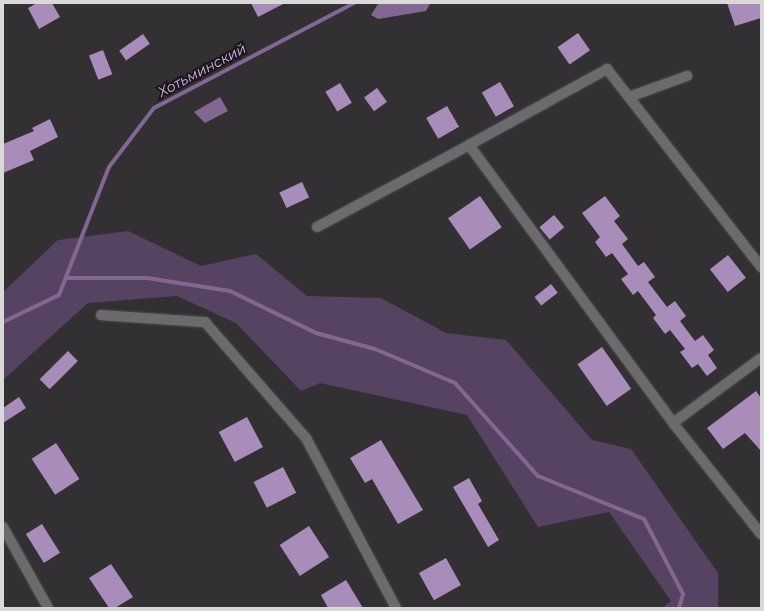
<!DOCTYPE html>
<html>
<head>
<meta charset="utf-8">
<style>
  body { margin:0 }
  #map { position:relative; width:764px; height:611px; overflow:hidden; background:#323033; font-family:Montserrat,sans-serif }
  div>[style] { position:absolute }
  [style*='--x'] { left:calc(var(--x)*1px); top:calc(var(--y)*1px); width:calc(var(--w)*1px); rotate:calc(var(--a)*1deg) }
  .green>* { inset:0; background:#564361 }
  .water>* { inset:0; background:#826792 }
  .stream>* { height:4px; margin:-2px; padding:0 2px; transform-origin:2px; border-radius:2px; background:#826792 }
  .building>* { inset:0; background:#a88dba; transform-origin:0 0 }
  .roads { filter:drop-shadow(0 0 1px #504e50) drop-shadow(0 0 1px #504e50) }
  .minor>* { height:10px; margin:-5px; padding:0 5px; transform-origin:5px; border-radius:5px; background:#6c6a6d }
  span { translate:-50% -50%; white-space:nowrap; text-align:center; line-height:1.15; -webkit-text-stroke:4px #19191a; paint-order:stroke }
  .water-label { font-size:14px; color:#d8aff2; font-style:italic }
  .frame { position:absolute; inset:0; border:4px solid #dad9da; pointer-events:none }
</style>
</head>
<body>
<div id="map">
  <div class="green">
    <i style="clip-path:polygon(128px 231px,201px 266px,256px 254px,307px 296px,381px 298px,446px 333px,506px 340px,592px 440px,631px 449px,718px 573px,718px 608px,662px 608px,671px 601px,609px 512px,538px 527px,467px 415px,320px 383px,301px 391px,236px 323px,177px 296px,88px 303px,3px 380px,3px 292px,58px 240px)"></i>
  </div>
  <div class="water">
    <i style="clip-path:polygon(381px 3px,429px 3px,430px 4px,426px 11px,378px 19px,371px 15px,378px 4px)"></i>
    <i style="clip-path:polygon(220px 97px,228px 111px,205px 123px,194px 112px)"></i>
  </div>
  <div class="stream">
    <i style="--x:66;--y:278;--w:81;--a:0"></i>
    <i style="--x:147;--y:278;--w:84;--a:8.9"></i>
    <i style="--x:230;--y:291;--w:96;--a:26"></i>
    <i style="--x:316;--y:333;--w:61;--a:15.2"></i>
    <i style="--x:375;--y:349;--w:87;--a:23"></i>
    <i style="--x:455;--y:383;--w:125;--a:48.3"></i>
    <i style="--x:538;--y:476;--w:114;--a:22.1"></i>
    <i style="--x:644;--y:519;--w:85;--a:62.5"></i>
    <i style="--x:683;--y:594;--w:15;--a:106"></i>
    <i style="--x:3;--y:322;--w:62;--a:-25.7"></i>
    <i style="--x:59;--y:295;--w:137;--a:-68.7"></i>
    <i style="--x:109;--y:167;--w:74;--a:-52.7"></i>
    <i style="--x:154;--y:108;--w:226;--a:-27.7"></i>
  </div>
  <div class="building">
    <i style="clip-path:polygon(37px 3px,52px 3px,60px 17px,39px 29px,28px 8px)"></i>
    <i style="clip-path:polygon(251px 3px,285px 3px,258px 17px)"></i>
    <i style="clip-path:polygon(727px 3px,761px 3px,761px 18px,735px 26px)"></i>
    <i style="left:578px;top:33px;width:21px;height:25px;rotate:55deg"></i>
    <i style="left:143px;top:34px;width:12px;height:29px;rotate:55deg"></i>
    <i style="left:103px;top:50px;width:26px;height:15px;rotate:69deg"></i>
    <i style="left:500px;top:82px;width:28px;height:21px;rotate:60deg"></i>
    <i style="left:340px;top:83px;width:23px;height:17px;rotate:59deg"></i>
    <i style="left:377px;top:88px;width:17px;height:16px;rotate:54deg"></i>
    <i style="left:447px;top:106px;width:24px;height:24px;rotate:60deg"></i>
    <i style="clip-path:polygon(50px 119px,58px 137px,30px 151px,34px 160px,3px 173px,3px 144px,34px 131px,32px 128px)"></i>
    <i style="left:302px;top:182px;width:17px;height:25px;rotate:65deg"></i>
    <i style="left:480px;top:196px;width:38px;height:39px;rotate:55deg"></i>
    <i style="clip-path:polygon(605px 196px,620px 216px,614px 221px,628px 239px,622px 244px,638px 266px,644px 262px,655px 277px,648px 282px,667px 307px,675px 301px,686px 316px,680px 321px,695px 341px,703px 335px,714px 350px,708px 355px,717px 368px,707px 376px,698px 364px,692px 368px,680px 352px,685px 349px,670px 330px,665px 334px,653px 318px,656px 315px,638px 291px,633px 295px,621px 279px,628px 274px,612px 253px,606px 257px,595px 242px,600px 237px,582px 213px)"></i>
    <i style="left:554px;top:215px;width:16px;height:19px;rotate:50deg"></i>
    <i style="left:728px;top:255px;width:29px;height:23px;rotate:52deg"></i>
    <i style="left:551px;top:284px;width:11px;height:21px;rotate:52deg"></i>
    <i style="left:602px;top:347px;width:51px;height:30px;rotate:55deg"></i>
    <i style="left:68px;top:351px;width:14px;height:40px;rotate:45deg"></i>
    <i style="clip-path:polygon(756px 391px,761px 398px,761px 451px,745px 433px,723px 449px,707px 428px)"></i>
    <i style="clip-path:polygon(19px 397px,26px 408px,3px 423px,3px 408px)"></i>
    <i style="left:247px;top:417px;width:34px;height:32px;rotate:62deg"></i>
    <i style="clip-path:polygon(381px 440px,423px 510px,398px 524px,372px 479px,365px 483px,350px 458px)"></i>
    <i style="left:56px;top:443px;width:43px;height:29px;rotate:57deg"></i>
    <i style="left:283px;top:467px;width:29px;height:33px;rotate:63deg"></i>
    <i style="clip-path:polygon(469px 478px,482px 501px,478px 504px,499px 540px,488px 547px,453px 487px)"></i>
    <i style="left:42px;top:524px;width:34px;height:19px;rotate:58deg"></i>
    <i style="left:309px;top:526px;width:37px;height:35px;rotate:57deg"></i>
    <i style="left:446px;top:558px;width:31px;height:31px;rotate:61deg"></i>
    <i style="clip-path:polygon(111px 564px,133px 597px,115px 608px,109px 608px,89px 578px)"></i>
    <i style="clip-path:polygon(346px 580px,363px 608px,328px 608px,321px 595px)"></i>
  </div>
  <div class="roads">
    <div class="minor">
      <i style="--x:629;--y:97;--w:62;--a:-19.9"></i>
      <i style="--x:469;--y:145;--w:158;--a:-28.8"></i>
      <i style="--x:607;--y:69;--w:251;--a:52.1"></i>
      <i style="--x:317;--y:227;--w:173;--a:-28.3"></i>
      <i style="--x:469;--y:145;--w:345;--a:53.7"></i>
      <i style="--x:673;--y:423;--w:142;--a:51.6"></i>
      <i style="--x:101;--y:315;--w:104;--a:3.9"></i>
      <i style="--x:205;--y:322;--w:154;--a:49"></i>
      <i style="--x:306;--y:438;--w:192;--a:62.1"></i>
      <i style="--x:673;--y:423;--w:109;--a:-36.5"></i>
      <i style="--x:3;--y:527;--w:93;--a:60.9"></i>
    </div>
  </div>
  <div class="water-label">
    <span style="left:202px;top:70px;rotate:-28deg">Хотьминский</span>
  </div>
  <div class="frame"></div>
</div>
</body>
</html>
